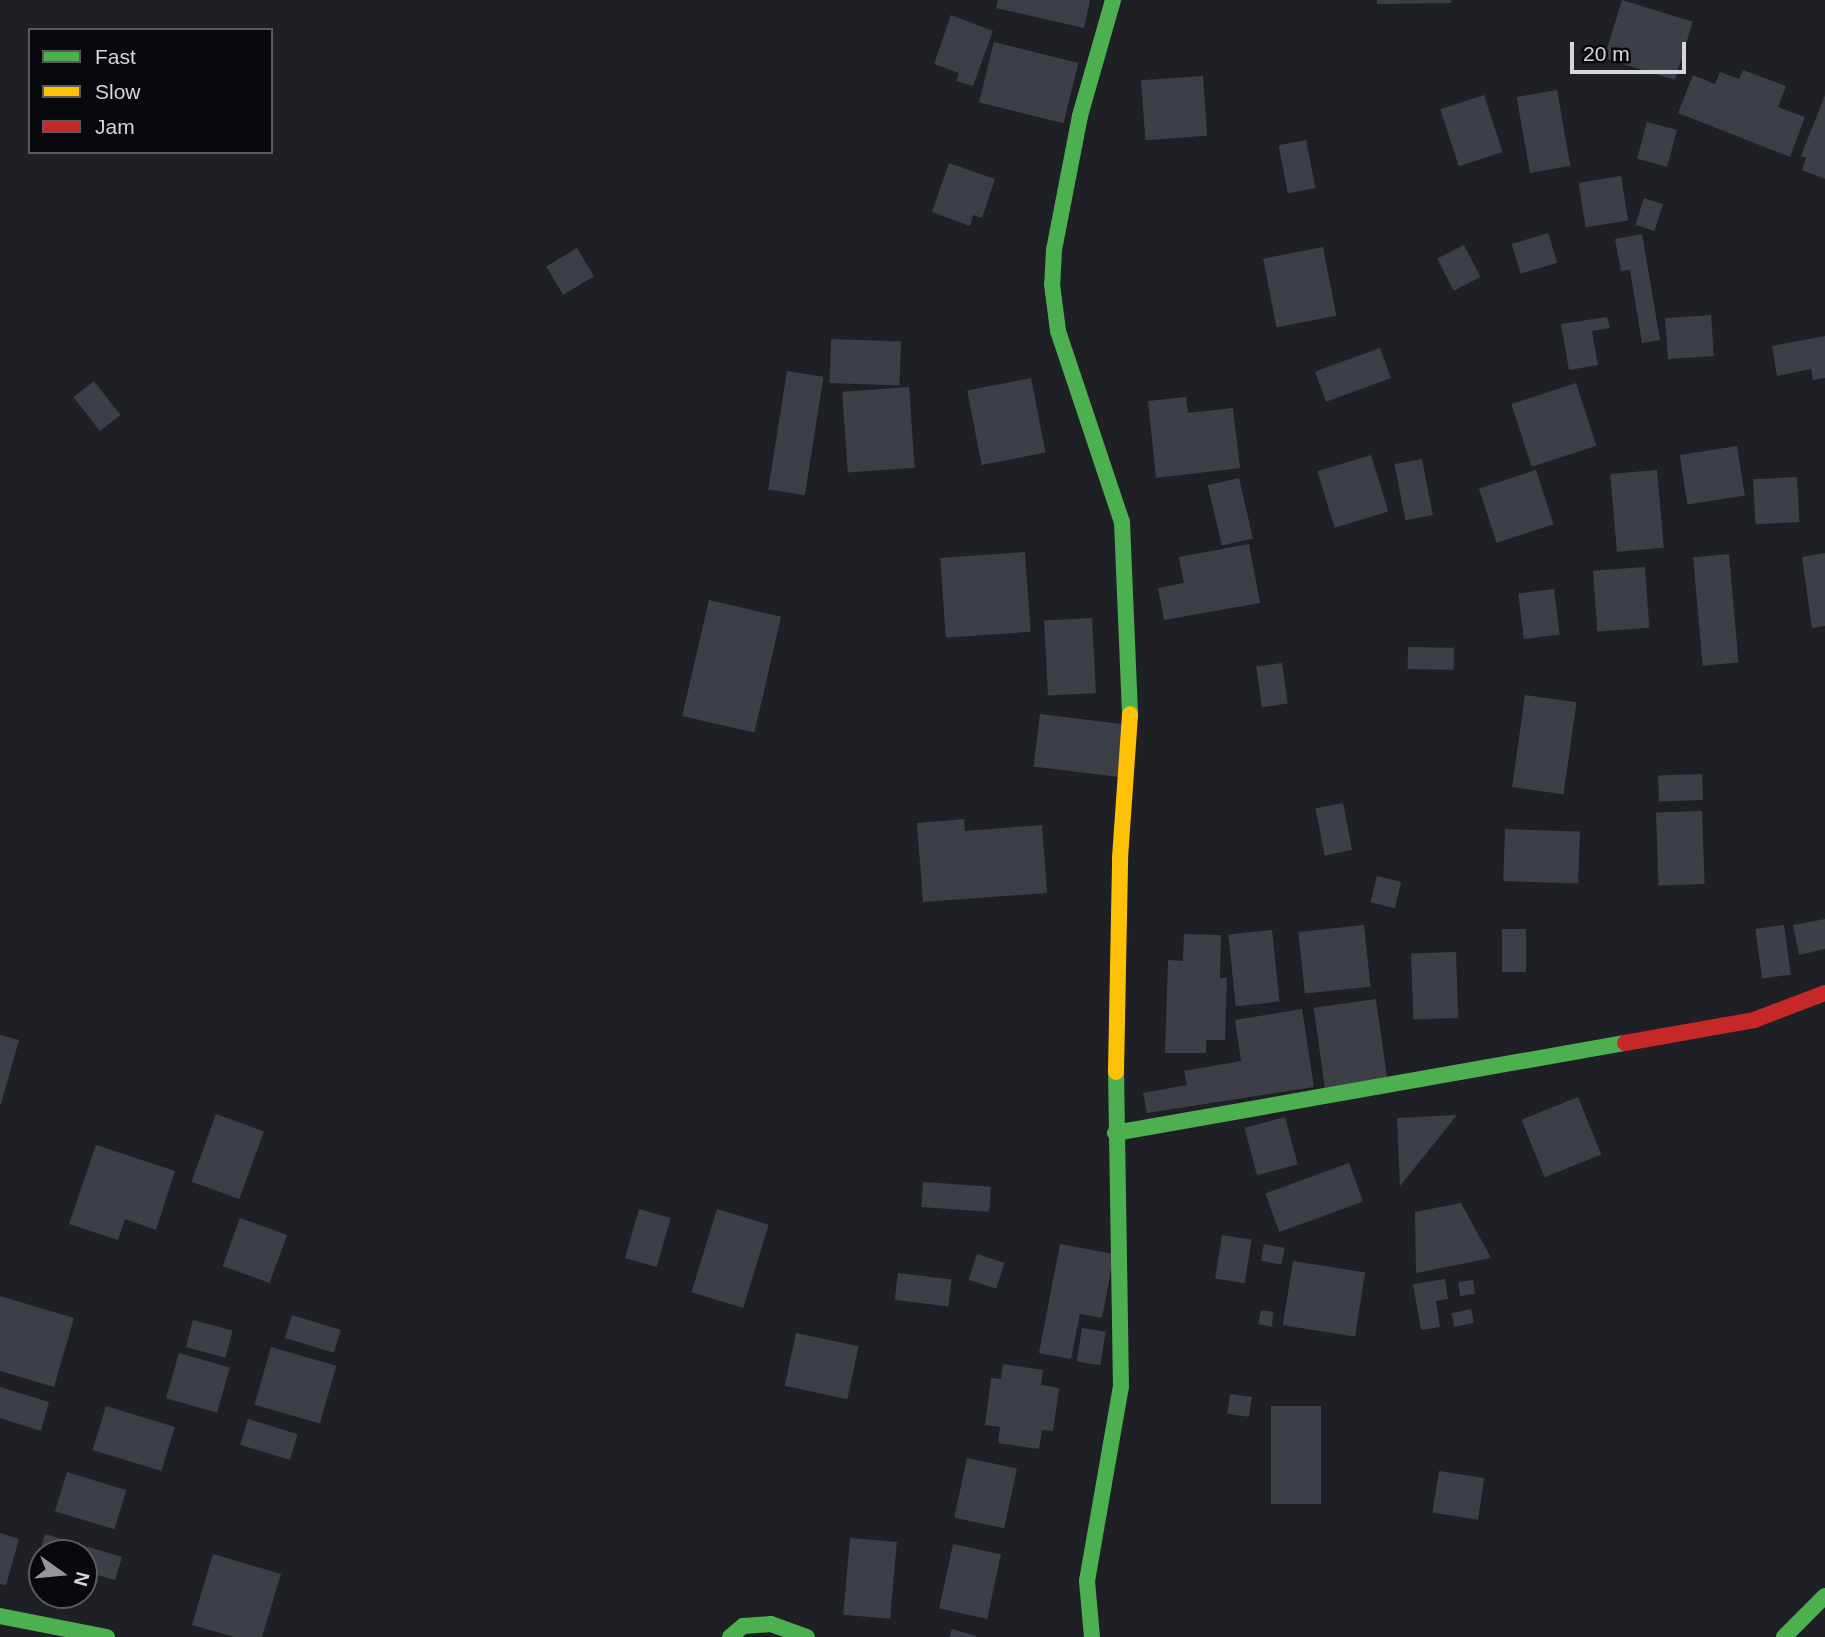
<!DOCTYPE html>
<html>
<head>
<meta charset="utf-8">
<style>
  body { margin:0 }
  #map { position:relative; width:1825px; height:1637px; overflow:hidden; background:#1f2025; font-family:Arial,sans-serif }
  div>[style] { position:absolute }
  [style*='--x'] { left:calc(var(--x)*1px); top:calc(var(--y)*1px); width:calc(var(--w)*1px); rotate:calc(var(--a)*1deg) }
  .building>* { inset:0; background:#3d3f47; transform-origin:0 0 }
  .fast>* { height:16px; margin:-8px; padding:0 8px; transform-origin:8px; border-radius:8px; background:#4caf50 }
  .slow>* { height:16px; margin:-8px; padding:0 8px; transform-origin:8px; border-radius:8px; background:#ffc107 }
  .jam>* { height:16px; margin:-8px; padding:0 8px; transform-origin:8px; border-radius:8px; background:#c62828 }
  span { translate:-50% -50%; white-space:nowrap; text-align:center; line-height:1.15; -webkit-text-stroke:6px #08090d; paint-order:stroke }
  .legend { position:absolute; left:28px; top:28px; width:245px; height:126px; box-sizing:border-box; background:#08090d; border:2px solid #5a5b60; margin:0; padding:9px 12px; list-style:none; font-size:21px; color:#d4d6dc }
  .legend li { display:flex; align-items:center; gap:14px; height:35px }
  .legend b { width:35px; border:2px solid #5a5b60 }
  .north { position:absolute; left:28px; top:1539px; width:70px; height:70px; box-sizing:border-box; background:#08090d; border:2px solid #5a5b60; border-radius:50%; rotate:105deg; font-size:19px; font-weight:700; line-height:28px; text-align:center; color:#d4d6dc }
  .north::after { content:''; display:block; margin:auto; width:24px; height:32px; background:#95969c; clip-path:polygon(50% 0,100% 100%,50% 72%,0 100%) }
  .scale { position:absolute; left:1570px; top:42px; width:116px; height:32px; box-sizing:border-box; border:4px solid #d4d6dc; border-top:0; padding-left:9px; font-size:21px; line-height:24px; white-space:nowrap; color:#d4d6dc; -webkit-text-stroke:5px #08090d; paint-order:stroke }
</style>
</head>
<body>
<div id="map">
  <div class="building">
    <i style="clip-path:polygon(998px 0,1090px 0,1084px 28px,996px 8px)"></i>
    <i style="clip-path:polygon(1377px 0,1451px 0,1451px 3px,1377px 4px)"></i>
    <i style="left:1622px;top:0;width:74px;height:61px;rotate:17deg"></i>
    <i style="clip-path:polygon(951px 15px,993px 31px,973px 86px,956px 81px,959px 73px,934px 64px)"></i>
    <i style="left:994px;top:42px;width:87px;height:62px;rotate:14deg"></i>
    <i style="clip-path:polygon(1743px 70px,1786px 86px,1778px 107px,1805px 117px,1790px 157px,1678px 113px,1693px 75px,1715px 84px,1720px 72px,1739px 79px)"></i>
    <i style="left:1203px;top:76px;width:60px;height:62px;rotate:86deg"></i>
    <i style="left:1557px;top:90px;width:77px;height:41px;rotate:80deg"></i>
    <i style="left:1484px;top:95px;width:60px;height:46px;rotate:72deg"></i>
    <i style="clip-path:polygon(1825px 95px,1825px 179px,1802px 170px,1806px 158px,1801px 156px)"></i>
    <i style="left:1647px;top:122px;width:31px;height:38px;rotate:15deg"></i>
    <i style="left:1306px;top:140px;width:49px;height:28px;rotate:79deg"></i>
    <i style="clip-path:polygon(949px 163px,995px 179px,982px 218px,973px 215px,970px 226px,932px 212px)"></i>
    <i style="left:1621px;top:176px;width:45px;height:43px;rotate:81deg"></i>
    <i style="left:1644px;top:198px;width:20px;height:28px;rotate:18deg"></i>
    <i style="left:1548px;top:233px;width:31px;height:38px;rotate:73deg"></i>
    <i style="clip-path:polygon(1642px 234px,1660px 340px,1642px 343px,1630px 270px,1621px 271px,1615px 239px)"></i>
    <i style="left:1464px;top:245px;width:36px;height:30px;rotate:63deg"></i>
    <i style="left:1323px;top:247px;width:70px;height:61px;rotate:79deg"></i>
    <i style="left:577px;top:248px;width:33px;height:36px;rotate:59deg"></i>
    <i style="left:1711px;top:315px;width:41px;height:46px;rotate:86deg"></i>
    <i style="clip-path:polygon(1607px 317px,1610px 328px,1592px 331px,1598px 365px,1569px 370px,1561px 324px)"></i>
    <i style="clip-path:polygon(1825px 336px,1825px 378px,1813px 380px,1811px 369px,1777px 376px,1772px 346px)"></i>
    <i style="left:831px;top:339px;width:70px;height:44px;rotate:2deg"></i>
    <i style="left:1380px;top:348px;width:32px;height:69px;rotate:70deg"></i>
    <i style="left:787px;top:371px;width:37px;height:120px;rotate:9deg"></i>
    <i style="left:1031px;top:378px;width:76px;height:65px;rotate:79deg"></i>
    <i style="left:94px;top:381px;width:43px;height:26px;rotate:52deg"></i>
    <i style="left:1576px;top:383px;width:66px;height:68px;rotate:72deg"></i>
    <i style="left:909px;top:387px;width:81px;height:67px;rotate:86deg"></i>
    <i style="clip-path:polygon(1186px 397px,1188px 413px,1233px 408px,1240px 468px,1156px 478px,1148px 401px)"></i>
    <i style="left:1737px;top:446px;width:50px;height:58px;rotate:81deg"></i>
    <i style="left:1371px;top:455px;width:59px;height:56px;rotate:73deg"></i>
    <i style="left:1422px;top:459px;width:57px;height:28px;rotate:79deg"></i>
    <i style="left:1536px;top:470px;width:57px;height:60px;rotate:72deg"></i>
    <i style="left:1657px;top:470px;width:78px;height:47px;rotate:85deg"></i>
    <i style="left:1797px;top:477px;width:45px;height:44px;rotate:87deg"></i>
    <i style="left:1239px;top:478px;width:62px;height:32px;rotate:77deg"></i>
    <i style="clip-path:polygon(1249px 544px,1260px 603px,1164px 620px,1158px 588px,1184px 583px,1179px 557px)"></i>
    <i style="left:1025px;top:552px;width:80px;height:85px;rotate:86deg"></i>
    <i style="clip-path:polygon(1825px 553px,1825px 626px,1812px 628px,1802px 557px)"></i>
    <i style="left:1729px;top:554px;width:109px;height:36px;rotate:85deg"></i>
    <i style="left:1645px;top:567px;width:61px;height:52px;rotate:86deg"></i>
    <i style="left:1554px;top:589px;width:46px;height:36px;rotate:83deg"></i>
    <i style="left:709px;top:600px;width:74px;height:119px;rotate:13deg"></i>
    <i style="left:1092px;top:618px;width:75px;height:48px;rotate:87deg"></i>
    <i style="left:1408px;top:647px;width:46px;height:22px;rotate:1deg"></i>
    <i style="left:1282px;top:663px;width:41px;height:26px;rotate:82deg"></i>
    <i style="left:1525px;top:695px;width:52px;height:93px;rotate:8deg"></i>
    <i style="left:1040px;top:714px;width:88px;height:53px;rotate:7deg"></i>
    <i style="left:1702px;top:774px;width:26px;height:44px;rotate:88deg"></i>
    <i style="left:1343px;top:803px;width:48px;height:28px;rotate:79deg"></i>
    <i style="left:1702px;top:811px;width:73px;height:46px;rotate:88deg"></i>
    <i style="clip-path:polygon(964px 819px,965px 831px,1042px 825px,1047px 893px,923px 902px,917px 823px)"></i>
    <i style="left:1505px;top:829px;width:75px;height:52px;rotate:2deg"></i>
    <i style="left:1377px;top:876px;width:25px;height:27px;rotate:14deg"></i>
    <i style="clip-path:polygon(1825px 919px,1825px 949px,1799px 955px,1793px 925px)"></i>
    <i style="left:1364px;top:925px;width:62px;height:66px;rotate:84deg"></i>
    <i style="left:1784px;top:925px;width:50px;height:29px;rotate:82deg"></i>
    <i style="left:1502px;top:929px;width:24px;height:43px"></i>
    <i style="left:1272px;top:930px;width:72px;height:44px;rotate:84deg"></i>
    <i style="clip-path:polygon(1184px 934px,1221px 935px,1220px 978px,1227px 978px,1225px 1040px,1206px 1040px,1206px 1053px,1165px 1053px,1168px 960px,1183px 961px)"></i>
    <i style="left:1456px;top:952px;width:66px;height:45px;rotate:88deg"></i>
    <i style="left:1376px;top:999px;width:83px;height:63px;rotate:82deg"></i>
    <i style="clip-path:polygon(1302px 1009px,1314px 1087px,1147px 1113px,1143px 1093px,1187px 1085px,1184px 1071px,1241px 1061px,1235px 1020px)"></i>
    <i style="clip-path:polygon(0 1035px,19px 1040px,1px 1104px,0 1104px)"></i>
    <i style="left:1578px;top:1097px;width:62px;height:61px;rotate:68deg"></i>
    <i style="left:216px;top:1114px;width:51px;height:72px;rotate:20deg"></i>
    <i style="clip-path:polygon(1457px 1115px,1400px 1186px,1397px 1118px)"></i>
    <i style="left:1285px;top:1117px;width:49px;height:42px;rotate:75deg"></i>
    <i style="clip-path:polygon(96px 1145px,175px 1171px,156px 1230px,125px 1219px,118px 1240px,69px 1224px)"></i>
    <i style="left:1349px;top:1163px;width:41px;height:89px;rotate:70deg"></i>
    <i style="left:923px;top:1182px;width:68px;height:25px;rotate:4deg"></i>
    <i style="clip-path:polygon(1461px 1203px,1491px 1258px,1416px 1273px,1415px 1212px)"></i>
    <i style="left:639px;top:1209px;width:33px;height:51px;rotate:16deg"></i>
    <i style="left:717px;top:1209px;width:54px;height:87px;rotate:17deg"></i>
    <i style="left:240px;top:1218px;width:50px;height:51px;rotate:20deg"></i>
    <i style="left:1222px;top:1235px;width:30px;height:44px;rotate:9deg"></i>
    <i style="clip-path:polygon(1060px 1244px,1114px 1254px,1102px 1318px,1080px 1314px,1071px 1359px,1039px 1353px)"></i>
    <i style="left:1264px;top:1244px;width:21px;height:17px;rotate:11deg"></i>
    <i style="left:977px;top:1254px;width:29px;height:27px;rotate:18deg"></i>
    <i style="left:1293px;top:1261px;width:73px;height:65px;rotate:9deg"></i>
    <i style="left:898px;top:1273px;width:54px;height:27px;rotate:7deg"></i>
    <i style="clip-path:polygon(1445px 1279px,1448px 1299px,1436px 1301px,1440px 1327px,1421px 1330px,1413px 1284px)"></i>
    <i style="left:1473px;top:1280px;width:14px;height:15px;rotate:82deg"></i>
    <i style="clip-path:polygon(0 1296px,74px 1318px,54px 1387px,0 1371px)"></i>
    <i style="left:1471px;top:1309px;width:14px;height:20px;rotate:78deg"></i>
    <i style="clip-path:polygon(1261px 1310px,1273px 1312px,1272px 1327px,1258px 1324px)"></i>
    <i style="left:292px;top:1315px;width:51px;height:24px;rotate:17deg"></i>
    <i style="left:193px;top:1320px;width:41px;height:28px;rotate:15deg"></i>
    <i style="left:1082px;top:1328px;width:24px;height:34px;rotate:9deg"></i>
    <i style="left:796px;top:1333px;width:64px;height:54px;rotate:12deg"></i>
    <i style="left:271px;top:1347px;width:68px;height:60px;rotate:16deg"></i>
    <i style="left:179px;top:1353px;width:53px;height:47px;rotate:16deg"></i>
    <i style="clip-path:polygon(1003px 1364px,1043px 1370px,1041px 1385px,1059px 1388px,1053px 1431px,1042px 1430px,1039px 1449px,998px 1443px,1000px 1427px,985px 1425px,991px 1378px,1001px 1379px)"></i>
    <i style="clip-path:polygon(0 1387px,49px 1402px,41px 1431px,0 1418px)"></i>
    <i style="left:1230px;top:1394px;width:22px;height:20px;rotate:8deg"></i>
    <i style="left:106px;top:1406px;width:72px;height:46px;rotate:17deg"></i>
    <i style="left:1271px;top:1406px;width:50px;height:98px"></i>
    <i style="left:248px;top:1419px;width:52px;height:27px;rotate:17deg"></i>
    <i style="left:967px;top:1458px;width:51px;height:61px;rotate:12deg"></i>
    <i style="left:1439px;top:1471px;width:46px;height:42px;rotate:9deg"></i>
    <i style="left:67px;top:1472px;width:62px;height:41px;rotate:17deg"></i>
    <i style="clip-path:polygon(0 1533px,19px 1539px,6px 1585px,0 1584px)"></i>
    <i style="clip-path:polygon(45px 1534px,122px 1557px,115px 1580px,84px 1571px,84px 1553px,38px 1557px)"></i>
    <i style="left:850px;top:1538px;width:47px;height:77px;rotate:5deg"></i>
    <i style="left:953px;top:1544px;width:49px;height:66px;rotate:12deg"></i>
    <i style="clip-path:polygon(213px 1554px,281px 1574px,262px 1637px,234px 1637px,192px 1625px)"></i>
    <i style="clip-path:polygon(952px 1629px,976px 1636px,976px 1637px,949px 1637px)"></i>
  </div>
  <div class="fast">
    <i style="--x:1113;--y:0;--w:121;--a:105.9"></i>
    <i style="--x:1080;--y:116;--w:136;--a:101"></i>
    <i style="--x:1054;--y:250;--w:34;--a:93"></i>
    <i style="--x:1052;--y:284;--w:47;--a:82.7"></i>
    <i style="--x:1058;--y:331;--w:201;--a:71.5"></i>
    <i style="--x:1122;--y:522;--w:192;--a:87.6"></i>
    <i style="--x:1115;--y:1133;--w:518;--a:-10.01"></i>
    <i style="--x:0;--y:1616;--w:109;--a:11.1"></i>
    <i style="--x:730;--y:1637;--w:17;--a:-40"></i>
    <i style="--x:743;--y:1626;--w:28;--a:-4"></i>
    <i style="--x:771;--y:1624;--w:38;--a:20"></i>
    <i style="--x:1092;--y:1637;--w:56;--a:-95.1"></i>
    <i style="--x:1087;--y:1581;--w:197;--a:-80.1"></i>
    <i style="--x:1121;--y:1387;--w:315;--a:-90.9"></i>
    <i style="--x:1784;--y:1637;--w:58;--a:-45"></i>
  </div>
  <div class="slow">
    <i style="--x:1116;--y:1072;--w:214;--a:-88.9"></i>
    <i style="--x:1120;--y:858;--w:144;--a:-86"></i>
  </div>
  <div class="jam">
    <i style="--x:1625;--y:1043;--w:131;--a:-10.1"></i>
    <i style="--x:1754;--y:1020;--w:76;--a:-20.8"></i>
  </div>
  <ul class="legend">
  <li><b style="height:9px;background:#4caf50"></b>Fast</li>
  <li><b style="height:9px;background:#ffc107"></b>Slow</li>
  <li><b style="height:9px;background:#c62828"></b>Jam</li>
  </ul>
  <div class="north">N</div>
  <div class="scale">20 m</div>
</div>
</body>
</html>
